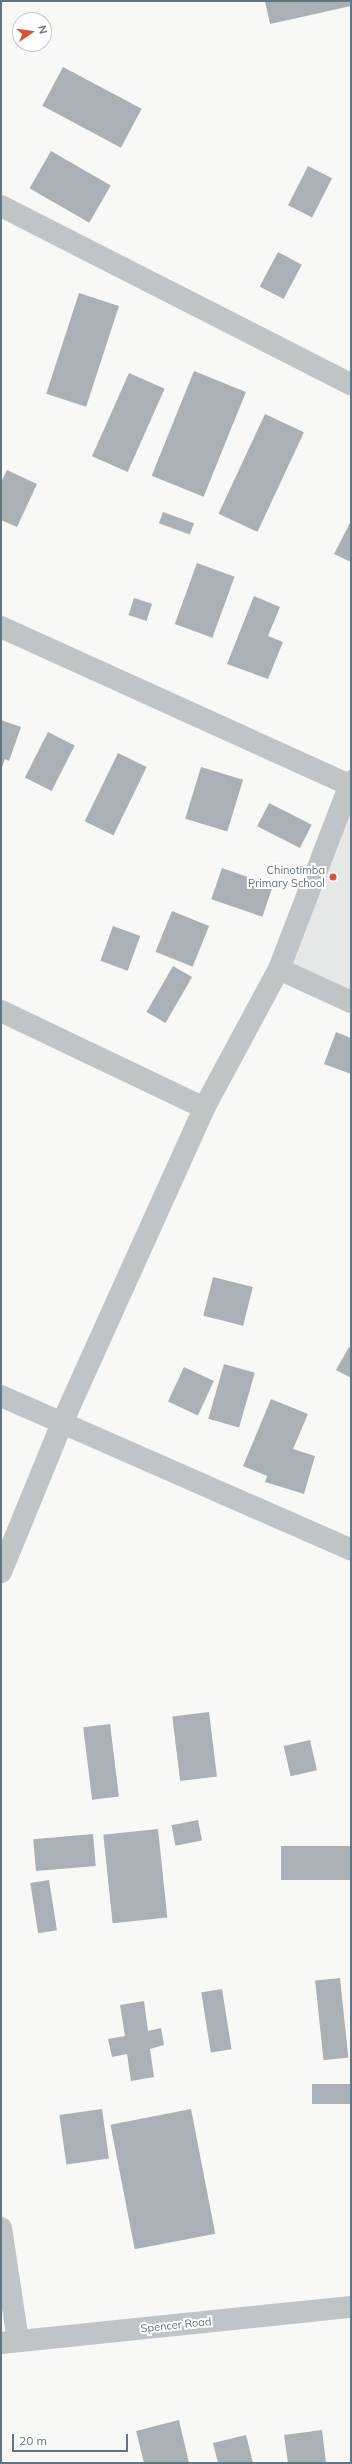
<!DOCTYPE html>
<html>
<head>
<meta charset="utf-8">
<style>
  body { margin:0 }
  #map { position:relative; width:352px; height:2464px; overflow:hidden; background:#f8f8f6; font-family:Mulish,sans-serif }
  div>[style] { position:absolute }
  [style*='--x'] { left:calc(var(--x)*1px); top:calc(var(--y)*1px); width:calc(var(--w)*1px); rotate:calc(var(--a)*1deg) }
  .built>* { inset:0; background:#e6e7e7 }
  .building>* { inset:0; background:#a9b1b6; transform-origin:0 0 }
  .minor>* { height:22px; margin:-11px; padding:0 11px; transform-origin:11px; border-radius:11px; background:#bfc4c7 }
  .dots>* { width:11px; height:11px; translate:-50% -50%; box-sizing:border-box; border:2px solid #fff; border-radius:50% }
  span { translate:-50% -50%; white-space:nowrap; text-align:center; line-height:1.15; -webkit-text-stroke:4px #fff; paint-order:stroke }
  .poi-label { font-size:11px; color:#65757f }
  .right { translate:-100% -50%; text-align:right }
  .street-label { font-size:11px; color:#65757f }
  .frame { position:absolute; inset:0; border:2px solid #65757f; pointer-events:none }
  .north { position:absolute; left:12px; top:12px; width:40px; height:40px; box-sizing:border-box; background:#fff; border:1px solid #c1c8cc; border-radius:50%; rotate:77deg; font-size:11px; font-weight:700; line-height:16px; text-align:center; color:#65757f }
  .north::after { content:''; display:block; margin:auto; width:14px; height:18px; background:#d75337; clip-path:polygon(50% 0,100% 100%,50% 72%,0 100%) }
  .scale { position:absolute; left:12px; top:2434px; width:116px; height:18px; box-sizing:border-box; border:2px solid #65757f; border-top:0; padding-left:5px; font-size:12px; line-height:14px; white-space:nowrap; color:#65757f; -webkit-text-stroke:3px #fff; paint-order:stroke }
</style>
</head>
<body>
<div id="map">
  <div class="built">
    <i style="clip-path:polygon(351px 781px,351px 1002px,279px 969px)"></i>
  </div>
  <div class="building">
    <i style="clip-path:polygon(265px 1px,351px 1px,351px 6px,270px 24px)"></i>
    <i style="left:63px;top:67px;width:89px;height:44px;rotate:28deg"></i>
    <i style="left:51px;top:151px;width:69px;height:43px;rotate:30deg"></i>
    <i style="left:308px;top:166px;width:27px;height:44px;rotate:27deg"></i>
    <i style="left:278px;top:252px;width:27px;height:39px;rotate:28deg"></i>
    <i style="left:79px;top:293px;width:42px;height:106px;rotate:18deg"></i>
    <i style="left:194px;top:371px;width:56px;height:113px;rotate:22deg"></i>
    <i style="left:129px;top:373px;width:39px;height:91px;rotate:24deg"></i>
    <i style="left:265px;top:414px;width:43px;height:110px;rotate:25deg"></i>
    <i style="clip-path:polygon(7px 470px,37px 484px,17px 527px,1px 520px,1px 482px)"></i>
    <i style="left:163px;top:512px;width:33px;height:12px;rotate:20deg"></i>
    <i style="clip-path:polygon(351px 521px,351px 562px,334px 554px)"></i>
    <i style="left:197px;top:563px;width:40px;height:65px;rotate:20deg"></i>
    <i style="clip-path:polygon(254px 596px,280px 607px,268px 636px,283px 642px,268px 679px,227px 664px)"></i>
    <i style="left:134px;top:598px;width:19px;height:18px;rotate:18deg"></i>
    <i style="clip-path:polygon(1px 720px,21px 727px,9px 761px,5px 759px,1px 770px)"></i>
    <i style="left:48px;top:732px;width:30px;height:51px;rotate:27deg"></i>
    <i style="left:118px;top:753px;width:32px;height:76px;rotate:26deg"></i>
    <i style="left:201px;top:767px;width:44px;height:54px;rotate:17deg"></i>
    <i style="left:269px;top:803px;width:48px;height:26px;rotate:27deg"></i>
    <i style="left:222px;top:868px;width:54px;height:33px;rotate:19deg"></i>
    <i style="left:172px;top:911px;width:40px;height:44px;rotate:22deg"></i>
    <i style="left:113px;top:926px;width:29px;height:37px;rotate:20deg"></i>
    <i style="left:173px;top:966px;width:22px;height:53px;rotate:30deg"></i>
    <i style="clip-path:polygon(336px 1032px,351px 1038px,351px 1074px,324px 1064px)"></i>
    <i style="left:213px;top:1277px;width:41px;height:40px;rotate:14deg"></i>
    <i style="clip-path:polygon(349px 1347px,351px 1348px,351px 1378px,336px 1370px)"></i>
    <i style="left:224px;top:1364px;width:32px;height:57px;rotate:16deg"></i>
    <i style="left:184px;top:1367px;width:33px;height:38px;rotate:25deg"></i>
    <i style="clip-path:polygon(271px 1399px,308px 1414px,293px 1449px,315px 1456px,304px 1494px,265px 1482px,267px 1476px,243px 1466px)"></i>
    <i style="left:209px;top:1712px;width:65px;height:37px;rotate:83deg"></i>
    <i style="left:110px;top:1724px;width:73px;height:27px;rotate:83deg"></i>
    <i style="left:310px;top:1740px;width:31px;height:27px;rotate:77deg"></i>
    <i style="left:198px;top:1820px;width:21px;height:27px;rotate:79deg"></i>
    <i style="left:158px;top:1829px;width:89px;height:55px;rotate:84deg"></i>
    <i style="left:93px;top:1834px;width:32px;height:60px;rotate:85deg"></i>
    <i style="left:351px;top:1846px;width:34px;height:70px;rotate:90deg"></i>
    <i style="left:49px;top:1880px;width:51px;height:19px;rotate:81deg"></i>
    <i style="left:340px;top:1978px;width:80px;height:25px;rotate:84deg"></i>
    <i style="left:222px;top:1989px;width:61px;height:21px;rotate:81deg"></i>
    <i style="clip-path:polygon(144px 2001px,148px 2031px,161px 2028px,164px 2045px,150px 2049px,154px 2077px,131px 2081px,127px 2054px,112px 2057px,108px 2039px,125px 2036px,120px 2005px)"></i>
    <i style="left:351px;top:2084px;width:20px;height:39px;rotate:90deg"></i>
    <i style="left:102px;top:2109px;width:50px;height:43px;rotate:82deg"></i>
    <i style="left:191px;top:2109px;width:127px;height:82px;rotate:79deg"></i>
    <i style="clip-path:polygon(179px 2420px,189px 2463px,144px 2463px,136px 2431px)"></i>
    <i style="clip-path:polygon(322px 2430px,326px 2463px,288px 2463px,284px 2435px)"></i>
    <i style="clip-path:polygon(246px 2435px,253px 2463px,218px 2463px,213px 2443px)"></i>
  </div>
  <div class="minor">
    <i style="--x:1;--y:206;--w:393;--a:27"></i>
    <i style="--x:1;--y:627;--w:382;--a:24.4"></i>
    <i style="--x:279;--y:969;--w:79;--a:24.6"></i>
    <i style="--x:1;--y:1011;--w:225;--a:25.5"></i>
    <i style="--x:1;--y:1396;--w:382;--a:23.7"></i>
    <i style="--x:1;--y:1572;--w:161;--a:-67.7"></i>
    <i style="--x:62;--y:1423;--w:346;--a:-65.7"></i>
    <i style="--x:204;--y:1108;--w:158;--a:-61.7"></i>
    <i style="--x:279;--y:969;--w:201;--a:-69"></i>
    <i style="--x:1;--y:2228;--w:113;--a:81.4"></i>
    <i style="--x:1;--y:2343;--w:352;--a:-5.9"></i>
  </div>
  <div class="dots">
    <i style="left:333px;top:877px;background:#d75337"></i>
  </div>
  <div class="poi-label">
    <span class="right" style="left:325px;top:877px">Chinotimba<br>Primary School</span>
  </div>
  <div class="street-label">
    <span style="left:176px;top:2325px;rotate:-6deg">Spencer Road</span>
  </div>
  <div class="frame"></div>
  <div class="north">N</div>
  <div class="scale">20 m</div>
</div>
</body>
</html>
